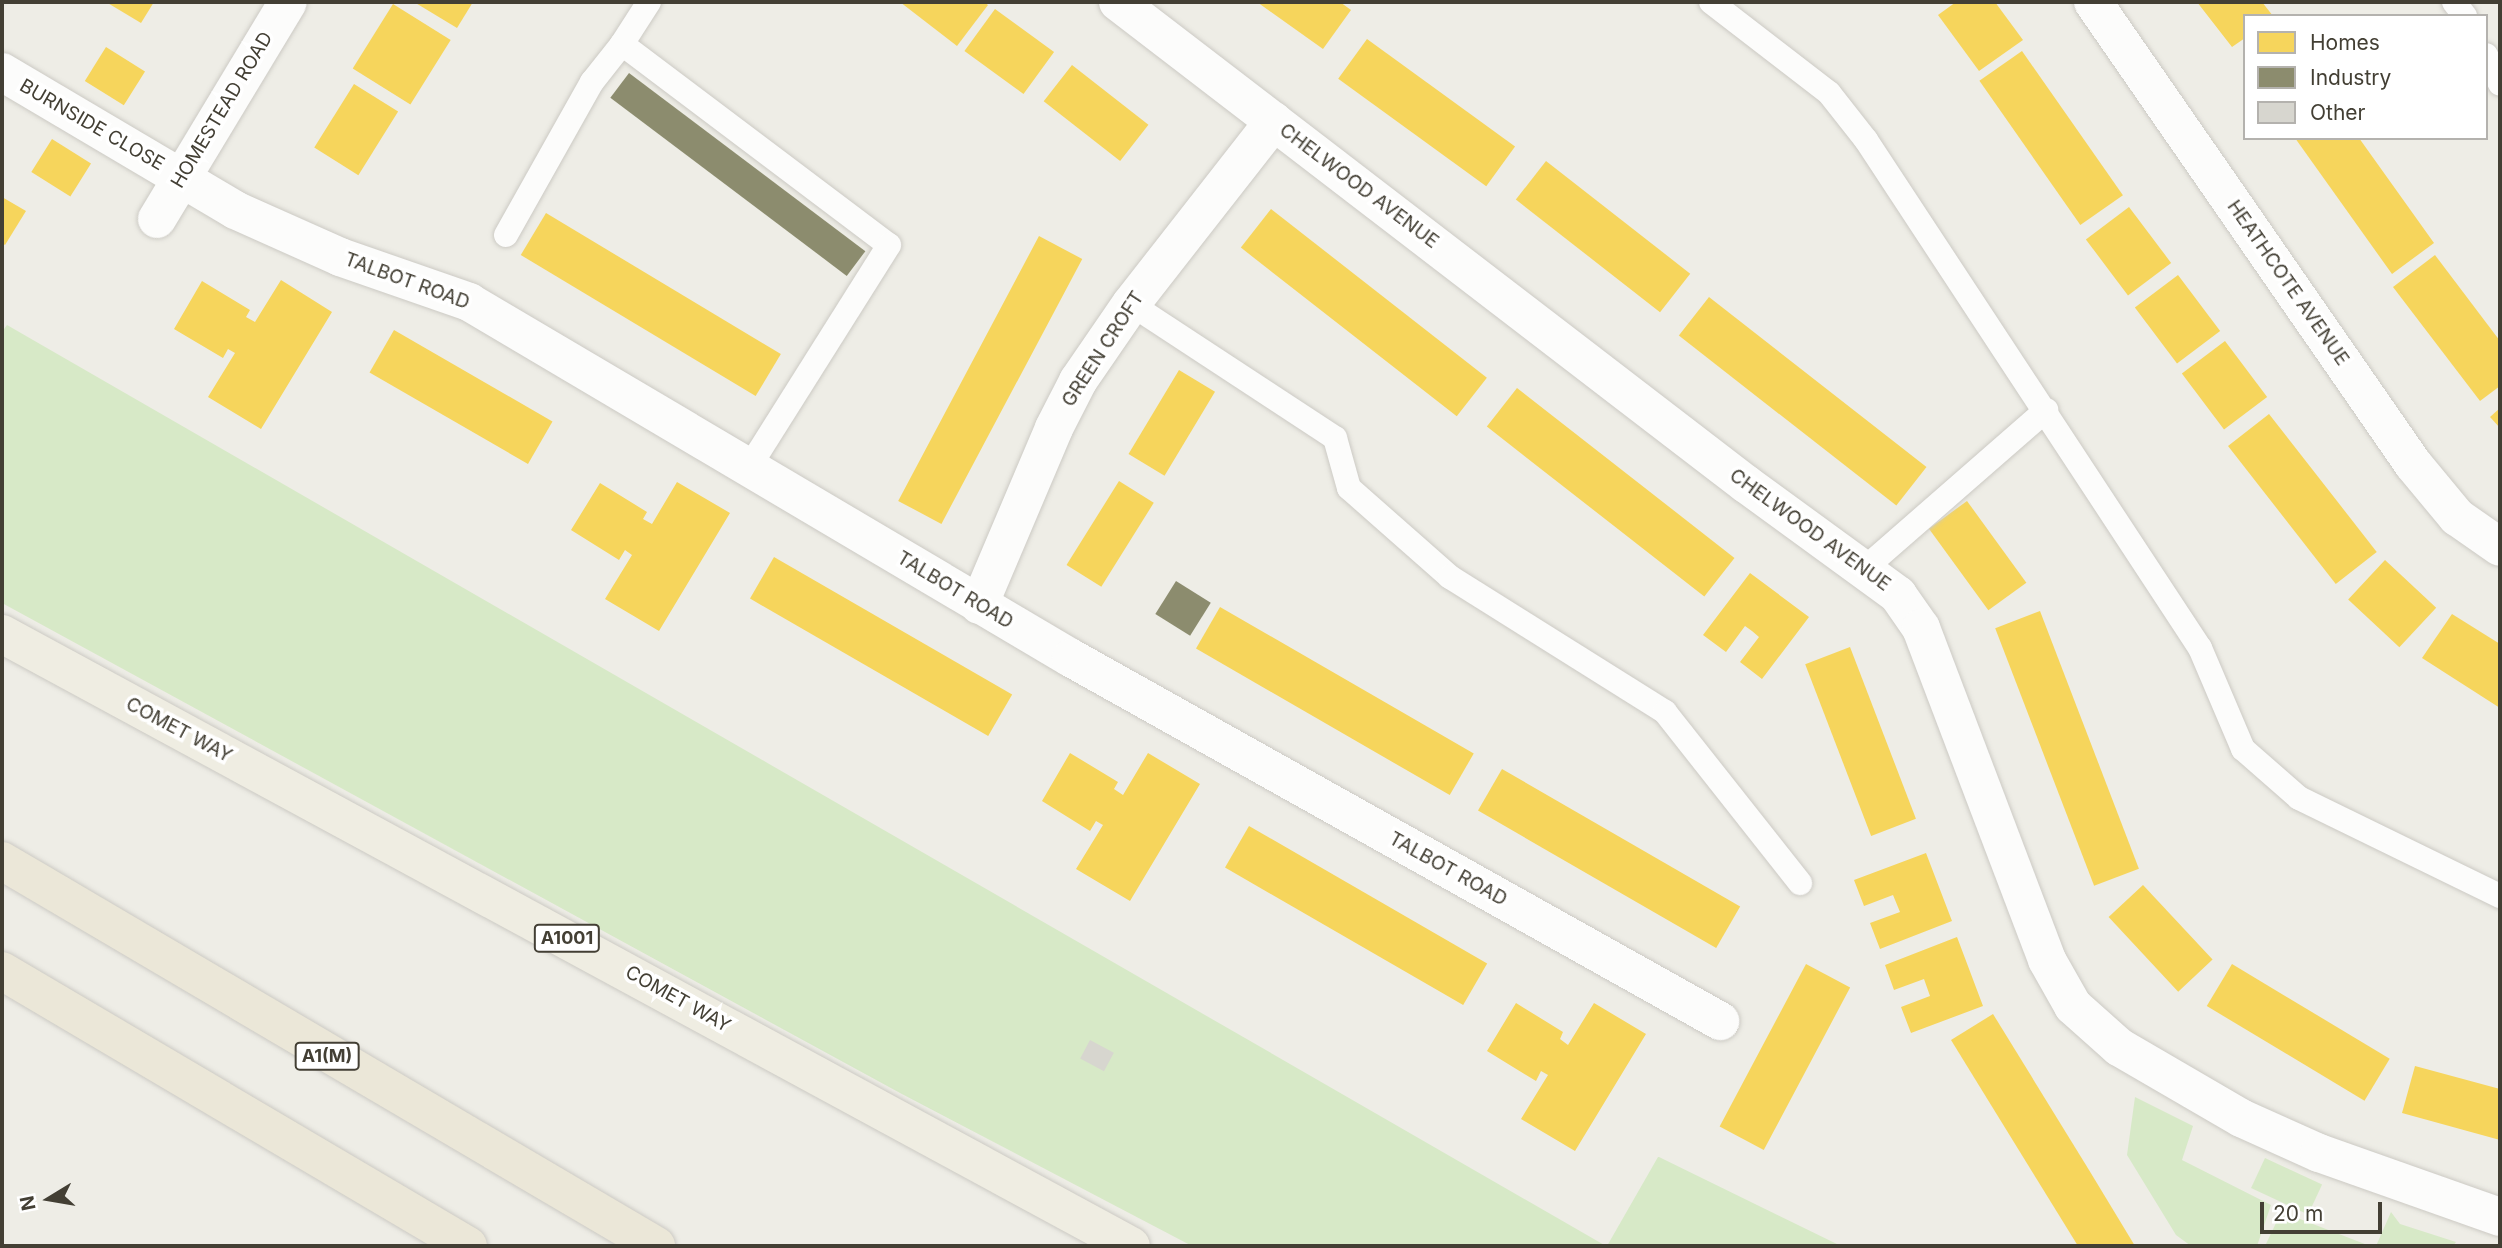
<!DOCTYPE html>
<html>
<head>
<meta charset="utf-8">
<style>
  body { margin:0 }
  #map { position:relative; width:2502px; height:1248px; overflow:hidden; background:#eeede6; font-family:Inter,sans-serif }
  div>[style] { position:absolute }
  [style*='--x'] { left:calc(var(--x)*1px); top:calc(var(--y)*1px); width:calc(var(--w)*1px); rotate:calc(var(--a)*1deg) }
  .green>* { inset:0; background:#d7e9c7; transform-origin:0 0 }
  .homes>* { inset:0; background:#f6d55c; transform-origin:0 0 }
  .industry>* { inset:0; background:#8c8c6e; transform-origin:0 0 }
  .building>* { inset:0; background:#d7d6cf; transform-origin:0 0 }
  .roads { filter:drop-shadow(0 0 2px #cccac4) drop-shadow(0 0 2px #cccac4) }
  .service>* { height:24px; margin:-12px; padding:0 12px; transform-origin:12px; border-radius:12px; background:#fcfcfb }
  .minor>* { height:38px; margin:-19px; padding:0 19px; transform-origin:19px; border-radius:19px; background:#fcfcfb }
  .tertiary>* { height:38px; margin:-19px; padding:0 19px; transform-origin:19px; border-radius:19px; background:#fcfcfb }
  .primary>* { height:38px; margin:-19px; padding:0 19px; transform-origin:19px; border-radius:19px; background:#efede2 }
  .motorway>* { height:38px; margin:-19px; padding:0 19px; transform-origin:19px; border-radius:19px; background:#ebe7d8 }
  span { translate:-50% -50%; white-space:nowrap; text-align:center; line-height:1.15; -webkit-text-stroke:7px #fff; paint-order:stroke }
  .shield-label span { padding:2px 5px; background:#fff; border:2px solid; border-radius:5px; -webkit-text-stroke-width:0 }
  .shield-label { font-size:18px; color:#433f34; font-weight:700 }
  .street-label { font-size:19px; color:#433f34 }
  .frame { position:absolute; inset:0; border:4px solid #433f34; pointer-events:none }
  .legend { position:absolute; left:2243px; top:14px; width:245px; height:126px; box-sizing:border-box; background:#fff; border:2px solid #b4b2ae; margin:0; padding:9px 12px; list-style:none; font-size:21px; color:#433f34 }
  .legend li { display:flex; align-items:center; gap:14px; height:35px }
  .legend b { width:35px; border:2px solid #b4b2ae }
  .north { position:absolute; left:14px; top:1164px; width:70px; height:70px; -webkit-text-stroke:5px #fff; paint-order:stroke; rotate:259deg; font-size:19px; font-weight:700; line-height:28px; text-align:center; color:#433f34 }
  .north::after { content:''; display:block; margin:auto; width:24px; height:32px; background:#433f34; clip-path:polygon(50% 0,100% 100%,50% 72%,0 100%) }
  .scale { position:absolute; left:2260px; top:1202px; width:122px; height:32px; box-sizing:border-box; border:4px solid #433f34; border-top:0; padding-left:9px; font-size:21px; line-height:24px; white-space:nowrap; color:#433f34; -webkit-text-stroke:5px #fff; paint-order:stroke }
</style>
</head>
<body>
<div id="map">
  <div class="green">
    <i style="clip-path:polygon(7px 325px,1606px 1246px,1192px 1246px,900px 1093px,2px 603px,2px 332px)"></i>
    <i style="clip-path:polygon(2135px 1097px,2193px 1126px,2182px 1160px,2271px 1205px,2257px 1246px,2191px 1246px,2176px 1235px,2127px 1155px)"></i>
    <i style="clip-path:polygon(1658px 1157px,1659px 1157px,1841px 1246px,1607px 1246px)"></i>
    <i style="left:2265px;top:1158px;width:63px;height:33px;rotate:25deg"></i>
    <i style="clip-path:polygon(2391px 1212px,2400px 1224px,2456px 1242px,2453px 1246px,2376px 1246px)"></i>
    <i style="clip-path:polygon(2287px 1214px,2370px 1246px,2265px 1246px,2276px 1223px)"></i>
  </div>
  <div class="homes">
    <i style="clip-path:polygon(106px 2px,154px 2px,141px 23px)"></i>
    <i style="clip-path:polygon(414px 2px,473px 2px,457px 28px)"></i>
    <i style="clip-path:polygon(900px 2px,984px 2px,988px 5px,957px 46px)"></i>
    <i style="clip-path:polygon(1257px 2px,1340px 2px,1351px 10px,1323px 49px)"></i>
    <i style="clip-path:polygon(1956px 2px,1995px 2px,2023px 40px,1979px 71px,1938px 15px)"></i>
    <i style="clip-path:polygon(2197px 2px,2262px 2px,2273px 16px,2245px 16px,2245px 38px,2232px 47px)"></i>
    <i style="left:393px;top:4px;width:68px;height:76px;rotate:32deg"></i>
    <i style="left:995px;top:9px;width:73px;height:52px;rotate:36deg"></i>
    <i style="left:1367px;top:39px;width:183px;height:49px;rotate:36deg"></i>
    <i style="left:106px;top:47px;width:46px;height:40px;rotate:32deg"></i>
    <i style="left:2022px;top:51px;width:176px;height:52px;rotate:55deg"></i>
    <i style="left:1072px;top:65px;width:97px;height:46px;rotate:38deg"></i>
    <i style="left:354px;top:84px;width:52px;height:75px;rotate:32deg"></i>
    <i style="clip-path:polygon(2295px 138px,2359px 138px,2434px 243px,2392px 274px)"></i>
    <i style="left:52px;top:139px;width:46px;height:39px;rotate:32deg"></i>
    <i style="left:1546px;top:161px;width:183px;height:49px;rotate:38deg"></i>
    <i style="clip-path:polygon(2px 197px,26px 211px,5px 245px,2px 243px)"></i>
    <i style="left:2129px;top:207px;width:70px;height:54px;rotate:53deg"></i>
    <i style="left:1271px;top:209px;width:274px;height:49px;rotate:38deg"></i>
    <i style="left:546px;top:213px;width:274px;height:49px;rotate:31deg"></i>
    <i style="left:1039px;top:236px;width:49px;height:300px;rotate:28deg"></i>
    <i style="clip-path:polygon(2435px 255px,2500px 341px,2500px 386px,2480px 401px,2393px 287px)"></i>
    <i style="left:2178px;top:275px;width:70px;height:54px;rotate:53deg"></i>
    <i style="clip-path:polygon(281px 280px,332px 312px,261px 429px,208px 397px,235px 353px,228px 349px,223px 358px,174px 329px,202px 281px,250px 310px,246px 317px,255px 322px)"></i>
    <i style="left:1709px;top:297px;width:276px;height:49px;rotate:38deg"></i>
    <i style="left:394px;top:330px;width:183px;height:49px;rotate:30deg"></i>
    <i style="left:2225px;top:341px;width:70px;height:54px;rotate:53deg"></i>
    <i style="left:1179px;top:370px;width:42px;height:98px;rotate:31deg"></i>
    <i style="left:1517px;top:388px;width:276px;height:49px;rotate:38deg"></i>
    <i style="clip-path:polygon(2500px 408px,2500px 428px,2490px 417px)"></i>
    <i style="left:2269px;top:414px;width:175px;height:52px;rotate:52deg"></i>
    <i style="left:1119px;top:481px;width:41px;height:99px;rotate:32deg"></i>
    <i style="clip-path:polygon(677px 482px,730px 513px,659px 631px,605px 599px,632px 555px,625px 550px,619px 560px,571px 530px,600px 483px,647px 512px,643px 519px,652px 524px)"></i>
    <i style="left:1967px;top:501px;width:101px;height:47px;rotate:54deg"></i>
    <i style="left:774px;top:557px;width:275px;height:48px;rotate:30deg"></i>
    <i style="left:2385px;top:560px;width:70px;height:54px;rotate:43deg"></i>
    <i style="clip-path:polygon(1750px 573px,1809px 617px,1762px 679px,1740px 662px,1759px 637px,1752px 631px,1745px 626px,1726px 652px,1703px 635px)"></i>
    <i style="left:1220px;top:607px;width:293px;height:48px;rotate:30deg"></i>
    <i style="left:2040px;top:611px;width:276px;height:48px;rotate:69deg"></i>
    <i style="clip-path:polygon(2452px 614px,2500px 644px,2500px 708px,2422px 658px)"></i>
    <i style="left:1850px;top:647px;width:184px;height:48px;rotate:69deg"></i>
    <i style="clip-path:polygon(1070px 753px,1118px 782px,1114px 789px,1123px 795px,1148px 753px,1200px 784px,1130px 901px,1076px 869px,1103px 825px,1096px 821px,1090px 831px,1042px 801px)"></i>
    <i style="left:1502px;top:769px;width:275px;height:48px;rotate:30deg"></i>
    <i style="left:1249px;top:826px;width:275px;height:48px;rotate:30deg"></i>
    <i style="clip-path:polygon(1926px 853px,1952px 921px,1880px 949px,1870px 923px,1900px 912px,1893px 895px,1864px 906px,1854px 880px)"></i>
    <i style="left:2143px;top:885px;width:102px;height:47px;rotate:47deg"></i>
    <i style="clip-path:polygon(1957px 937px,1983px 1006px,1911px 1033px,1901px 1007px,1930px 996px,1924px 979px,1894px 990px,1885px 965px)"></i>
    <i style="left:1806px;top:964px;width:50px;height:184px;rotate:28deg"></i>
    <i style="left:2232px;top:964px;width:184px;height:49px;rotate:31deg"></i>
    <i style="clip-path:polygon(1516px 1003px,1563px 1032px,1560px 1039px,1568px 1045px,1594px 1003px,1646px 1034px,1575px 1151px,1521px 1119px,1548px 1075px,1541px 1071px,1536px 1081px,1487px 1051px)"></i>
    <i style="clip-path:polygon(1993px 1014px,2089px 1170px,2135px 1246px,2078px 1246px,1975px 1079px,1951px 1040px)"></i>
    <i style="clip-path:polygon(2415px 1066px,2500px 1089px,2500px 1140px,2402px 1113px)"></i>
  </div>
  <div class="industry">
    <i style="left:629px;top:73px;width:296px;height:31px;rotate:37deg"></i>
    <i style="left:1176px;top:581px;width:41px;height:39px;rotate:32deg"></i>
  </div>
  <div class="building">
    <i style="left:1090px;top:1040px;width:27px;height:21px;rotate:28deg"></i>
  </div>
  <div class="roads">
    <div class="service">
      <i style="--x:649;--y:2;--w:50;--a:122.7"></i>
      <i style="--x:622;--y:44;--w:334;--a:37"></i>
      <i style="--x:889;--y:245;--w:262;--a:122.2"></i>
      <i style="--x:1711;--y:2;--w:149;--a:37.6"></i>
      <i style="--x:1829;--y:93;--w:60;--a:51.8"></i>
      <i style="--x:1866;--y:140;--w:608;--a:56.68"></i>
      <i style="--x:2200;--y:648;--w:110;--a:66.9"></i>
      <i style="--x:2243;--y:749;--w:74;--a:41.2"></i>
      <i style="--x:2299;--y:798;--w:224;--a:26"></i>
      <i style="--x:2454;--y:2;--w:18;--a:52"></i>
      <i style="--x:2486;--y:55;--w:32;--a:64"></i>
      <i style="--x:506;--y:235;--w:176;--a:-60.7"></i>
      <i style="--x:592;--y:82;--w:48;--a:-51.7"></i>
      <i style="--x:1131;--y:304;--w:244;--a:33.3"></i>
      <i style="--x:1335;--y:438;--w:52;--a:74.4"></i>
      <i style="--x:1349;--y:488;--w:135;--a:41.4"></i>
      <i style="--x:1450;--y:577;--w:254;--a:32.1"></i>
      <i style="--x:1665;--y:712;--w:218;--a:51.7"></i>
      <i style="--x:1864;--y:569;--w:242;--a:-41.1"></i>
    </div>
    <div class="minor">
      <i style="--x:2093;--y:2;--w:562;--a:55.29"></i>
      <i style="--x:2413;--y:464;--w:69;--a:50.3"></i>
      <i style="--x:2457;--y:517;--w:52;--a:34.9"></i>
      <i style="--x:2;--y:72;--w:271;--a:30.6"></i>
      <i style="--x:235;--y:210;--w:115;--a:24.1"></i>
      <i style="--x:340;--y:257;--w:137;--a:19.2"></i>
      <i style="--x:469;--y:302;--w:699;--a:30.6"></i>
      <i style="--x:1071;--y:658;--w:744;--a:29.22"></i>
      <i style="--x:157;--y:219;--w:253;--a:-58.9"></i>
      <i style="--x:979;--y:605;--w:192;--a:-67"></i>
      <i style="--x:1054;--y:428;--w:53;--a:-62.9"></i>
      <i style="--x:1078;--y:381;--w:93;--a:-55.5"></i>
      <i style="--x:1131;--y:304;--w:232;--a:-52"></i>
    </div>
    <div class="tertiary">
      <i style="--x:1118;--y:2;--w:792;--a:37.51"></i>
      <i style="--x:1746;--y:484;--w:188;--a:36.1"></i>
      <i style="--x:1898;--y:595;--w:40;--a:55.1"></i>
      <i style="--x:1921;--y:628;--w:355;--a:69.2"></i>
      <i style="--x:2047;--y:960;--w:53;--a:60.5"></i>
      <i style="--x:2073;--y:1006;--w:62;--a:41.7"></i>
      <i style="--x:2119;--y:1047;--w:141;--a:30.2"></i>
      <i style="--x:2241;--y:1118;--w:85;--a:24.2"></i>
      <i style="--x:2319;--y:1153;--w:192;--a:19.5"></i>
    </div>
    <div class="primary">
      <i style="--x:2;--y:634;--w:1284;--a:28.46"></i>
    </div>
    <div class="motorway">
      <i style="--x:2;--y:861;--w:759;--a:30.48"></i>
      <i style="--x:2;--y:971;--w:541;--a:30.55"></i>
    </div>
  </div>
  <div class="shield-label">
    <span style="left:567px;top:938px">A1001</span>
    <span style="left:327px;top:1056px">A1(M)</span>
  </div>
  <div class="street-label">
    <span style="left:222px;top:110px;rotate:-59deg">HOMESTEAD ROAD</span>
    <span style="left:92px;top:125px;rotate:30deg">BURNSIDE CLOSE</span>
    <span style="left:1359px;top:186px;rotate:37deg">CHELWOOD AVENUE</span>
    <span style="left:407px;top:281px;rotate:20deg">TALBOT ROAD</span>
    <span style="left:2288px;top:283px;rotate:55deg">HEATHCOTE AVENUE</span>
    <span style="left:1103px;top:349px;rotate:-57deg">GREEN CROFT</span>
    <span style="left:1810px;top:530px;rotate:36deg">CHELWOOD AVENUE</span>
    <span style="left:955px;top:590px;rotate:31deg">TALBOT ROAD</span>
    <span style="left:179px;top:730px;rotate:28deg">COMET WAY</span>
    <span style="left:1448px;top:869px;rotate:29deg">TALBOT ROAD</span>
    <span style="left:678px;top:999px;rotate:29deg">COMET WAY</span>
  </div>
  <div class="frame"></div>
  <ul class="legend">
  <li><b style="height:19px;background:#f6d55c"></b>Homes</li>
  <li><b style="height:19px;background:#8c8c6e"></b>Industry</li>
  <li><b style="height:19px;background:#d7d6cf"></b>Other</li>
  </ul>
  <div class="north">N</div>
  <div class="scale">20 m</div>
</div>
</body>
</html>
